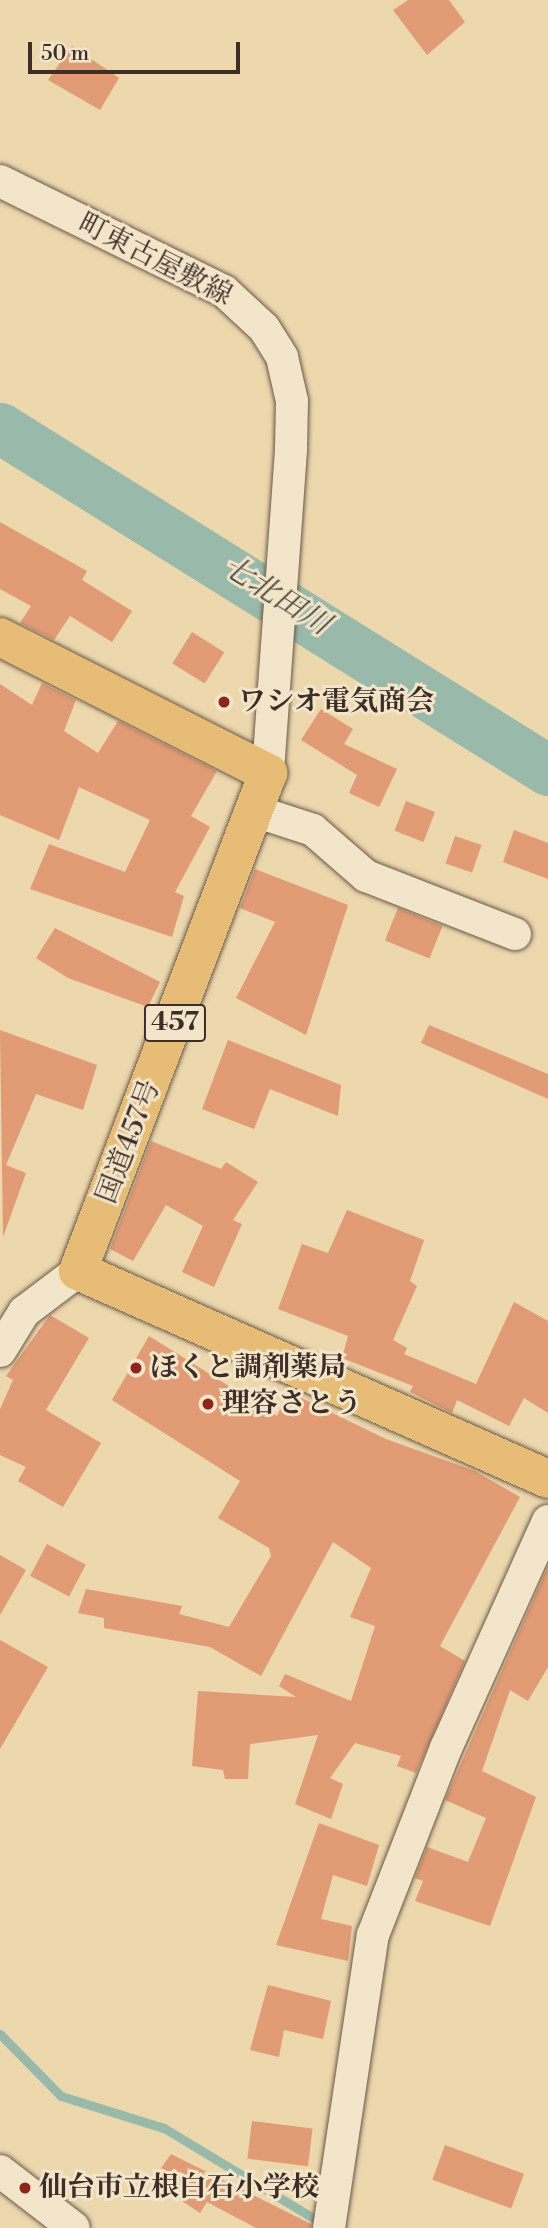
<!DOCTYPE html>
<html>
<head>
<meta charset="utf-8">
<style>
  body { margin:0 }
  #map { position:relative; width:548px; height:2228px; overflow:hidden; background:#edd7ad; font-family:"Libre Bodoni","Noto Serif JP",serif }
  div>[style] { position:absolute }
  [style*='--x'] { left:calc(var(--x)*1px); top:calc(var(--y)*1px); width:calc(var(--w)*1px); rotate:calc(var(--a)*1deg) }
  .stream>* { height:9px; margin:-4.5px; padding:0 4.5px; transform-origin:4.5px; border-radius:4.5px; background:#99baab }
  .river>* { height:51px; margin:-25.5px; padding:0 25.5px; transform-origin:25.5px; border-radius:25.5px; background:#99baab }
  .building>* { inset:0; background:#e19b75; transform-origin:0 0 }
  .roads { filter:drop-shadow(0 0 2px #695949) drop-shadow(0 0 2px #695949) }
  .minor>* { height:32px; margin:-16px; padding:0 16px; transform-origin:16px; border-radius:16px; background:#f3e5ca }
  .highway>* { height:38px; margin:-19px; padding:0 19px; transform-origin:19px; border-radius:19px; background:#e6bc76 }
  .dots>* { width:19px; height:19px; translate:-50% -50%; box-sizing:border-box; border:4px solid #f3e5ca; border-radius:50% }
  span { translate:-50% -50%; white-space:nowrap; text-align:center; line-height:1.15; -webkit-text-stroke:6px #f3e5ca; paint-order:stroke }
  .shield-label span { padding:2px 5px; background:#f3e5ca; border:2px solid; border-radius:5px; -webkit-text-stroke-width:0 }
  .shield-label { font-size:26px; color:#3d2f28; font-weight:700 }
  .street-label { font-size:28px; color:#3d2f28 }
  .poi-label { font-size:28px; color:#3d2f28; font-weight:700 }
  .left { translate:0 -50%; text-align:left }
  .water-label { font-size:30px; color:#4f4b42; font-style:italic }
  .scale { position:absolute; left:28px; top:42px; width:212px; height:32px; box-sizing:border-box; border:4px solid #3d2f28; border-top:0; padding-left:9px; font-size:21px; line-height:24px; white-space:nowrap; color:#3d2f28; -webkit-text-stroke:5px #f3e5ca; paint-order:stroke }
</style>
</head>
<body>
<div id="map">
  <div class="stream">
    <i style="--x:0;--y:2034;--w:87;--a:45.5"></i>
    <i style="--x:61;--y:2096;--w:108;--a:17.3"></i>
    <i style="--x:164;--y:2128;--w:188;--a:31.1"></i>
  </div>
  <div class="river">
    <i style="--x:0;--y:428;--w:646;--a:31.97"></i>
  </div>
  <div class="building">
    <i style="clip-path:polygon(408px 0,449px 0,465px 22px,427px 55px,393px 10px)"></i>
    <i style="clip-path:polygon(72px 46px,119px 78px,100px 110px,48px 80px)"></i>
    <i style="clip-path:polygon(0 522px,87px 571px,82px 580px,132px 611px,112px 642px,70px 616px,54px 640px,20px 623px,31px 606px,0 589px)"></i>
    <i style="left:192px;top:632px;width:38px;height:37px;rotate:32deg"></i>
    <i style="clip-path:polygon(42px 683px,76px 700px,64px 731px,98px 753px,118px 721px,217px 771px,191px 816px,210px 827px,175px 892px,184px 896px,172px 937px,30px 889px,49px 844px,125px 872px,150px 820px,79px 787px,59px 840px,0 815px,0 684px,32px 705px)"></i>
    <i style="clip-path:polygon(321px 709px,353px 729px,344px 744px,397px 769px,379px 807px,349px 793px,357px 775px,301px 740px)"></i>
    <i style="left:406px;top:801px;width:31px;height:32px;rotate:21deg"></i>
    <i style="clip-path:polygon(514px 830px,548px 843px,548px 879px,503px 862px)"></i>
    <i style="left:455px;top:836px;width:28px;height:29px;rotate:19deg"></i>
    <i style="clip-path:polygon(255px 869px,348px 905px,306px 1035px,236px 998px,275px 922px,240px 908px)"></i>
    <i style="left:398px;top:908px;width:48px;height:35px;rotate:22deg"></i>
    <i style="clip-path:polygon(55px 928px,160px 982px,148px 1007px,68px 978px,36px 958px)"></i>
    <i style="clip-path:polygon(429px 1025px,548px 1074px,548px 1099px,421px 1043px)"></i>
    <i style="clip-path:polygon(0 1030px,97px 1065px,83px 1110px,36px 1094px,6px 1165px,26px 1173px,3px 1237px)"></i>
    <i style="clip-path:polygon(228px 1040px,341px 1085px,338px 1116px,270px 1089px,254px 1129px,202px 1109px)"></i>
    <i style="clip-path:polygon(151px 1141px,221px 1169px,226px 1162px,258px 1182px,233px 1220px,242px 1224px,214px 1287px,182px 1272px,203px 1226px,166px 1205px,133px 1261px,110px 1249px)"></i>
    <i style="clip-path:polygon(347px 1210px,424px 1240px,410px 1281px,417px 1286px,393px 1340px,407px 1348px,404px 1354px,476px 1384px,514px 1302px,548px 1321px,548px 1413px,524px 1398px,509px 1426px,457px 1400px,452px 1413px,410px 1392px,413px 1386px,342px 1358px,348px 1336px,278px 1309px,302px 1244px,328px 1253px)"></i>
    <i style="clip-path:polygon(50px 1315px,89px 1338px,46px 1410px,101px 1443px,63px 1507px,18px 1481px,26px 1467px,0 1455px,0 1409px,13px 1380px,6px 1376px)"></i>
    <i style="clip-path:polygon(149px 1336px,277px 1416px,289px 1392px,386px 1439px,475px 1471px,520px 1497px,440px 1646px,465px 1661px,416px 1773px,397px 1766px,401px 1756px,355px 1743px,330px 1778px,343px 1784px,331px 1819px,295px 1804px,318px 1735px,250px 1744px,248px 1779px,225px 1779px,223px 1770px,192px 1766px,198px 1691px,296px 1697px,279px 1686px,285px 1674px,351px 1701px,375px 1626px,350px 1617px,371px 1568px,333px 1542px,261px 1676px,210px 1647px,104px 1628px,104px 1618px,78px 1613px,86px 1589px,182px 1606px,179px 1614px,229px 1627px,271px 1556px,269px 1548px,218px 1518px,240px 1481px,112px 1400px)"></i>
    <i style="left:47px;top:1544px;width:44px;height:36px;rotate:28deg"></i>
    <i style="clip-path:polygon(0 1555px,26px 1570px,0 1615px)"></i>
    <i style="clip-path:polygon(548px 1566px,548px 1667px,528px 1701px,510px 1690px,482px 1771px,536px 1797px,490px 1926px,415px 1901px,423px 1881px,415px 1878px,427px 1847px,468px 1862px,486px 1818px,445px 1800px)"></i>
    <i style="clip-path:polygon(0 1640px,48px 1667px,0 1749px)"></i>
    <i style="clip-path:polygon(319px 1823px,379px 1845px,367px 1886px,333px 1875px,321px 1919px,352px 1926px,348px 1961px,276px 1945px)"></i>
    <i style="clip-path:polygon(268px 1985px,331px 2001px,323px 2039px,284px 2030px,279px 2057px,250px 2050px)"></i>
    <i style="left:252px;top:2121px;width:61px;height:38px;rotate:7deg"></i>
    <i style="left:445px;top:2145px;width:84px;height:37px;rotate:20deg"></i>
    <i style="clip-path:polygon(171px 2154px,311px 2224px,311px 2228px,256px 2228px,207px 2202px,200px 2213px,152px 2181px)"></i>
  </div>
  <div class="roads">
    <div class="minor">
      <i style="--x:0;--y:181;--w:250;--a:26.2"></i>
      <i style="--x:224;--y:291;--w:54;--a:42.8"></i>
      <i style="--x:264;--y:328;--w:34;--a:58"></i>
      <i style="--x:282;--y:357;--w:45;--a:77.2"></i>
      <i style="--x:292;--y:401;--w:49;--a:91.2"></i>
      <i style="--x:291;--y:450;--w:324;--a:94.1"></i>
      <i style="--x:258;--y:812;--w:58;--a:18.1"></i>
      <i style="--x:313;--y:830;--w:70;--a:41"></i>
      <i style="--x:366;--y:876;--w:160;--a:21.3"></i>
      <i style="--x:0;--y:1351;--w:46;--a:-58.4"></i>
      <i style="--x:24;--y:1312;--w:68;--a:-37.2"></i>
      <i style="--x:0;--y:2171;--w:93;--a:37.6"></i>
      <i style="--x:329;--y:2228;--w:296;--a:-81.5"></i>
      <i style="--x:373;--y:1935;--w:201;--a:-68.7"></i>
      <i style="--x:446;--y:1748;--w:249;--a:-65.8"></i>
    </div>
    <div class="highway">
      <i style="--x:0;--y:637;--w:301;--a:26.9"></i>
      <i style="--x:268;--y:773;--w:533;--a:110.88"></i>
      <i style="--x:78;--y:1271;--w:514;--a:23.87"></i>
    </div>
  </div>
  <div class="dots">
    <i style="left:224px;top:702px;background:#8f2418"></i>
    <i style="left:136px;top:1368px;background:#8f2418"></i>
    <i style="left:208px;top:1404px;background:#8f2418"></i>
    <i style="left:25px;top:2188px;background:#8f2418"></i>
  </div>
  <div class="shield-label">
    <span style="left:175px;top:1023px">457</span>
  </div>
  <div class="street-label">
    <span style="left:155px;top:260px;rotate:27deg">町東古屋敷線</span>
    <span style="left:129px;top:1142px;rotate:-69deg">国道457号</span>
  </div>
  <div class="poi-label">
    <span class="left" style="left:238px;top:702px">ワシオ電気商会</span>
    <span class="left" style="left:150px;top:1368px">ほくと調剤薬局</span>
    <span class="left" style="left:222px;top:1404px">理容さとう</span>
    <span class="left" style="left:39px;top:2188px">仙台市立根白石小学校</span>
  </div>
  <div class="water-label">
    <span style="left:276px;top:596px;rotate:32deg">七北田川</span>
  </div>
  <div class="scale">50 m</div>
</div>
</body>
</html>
